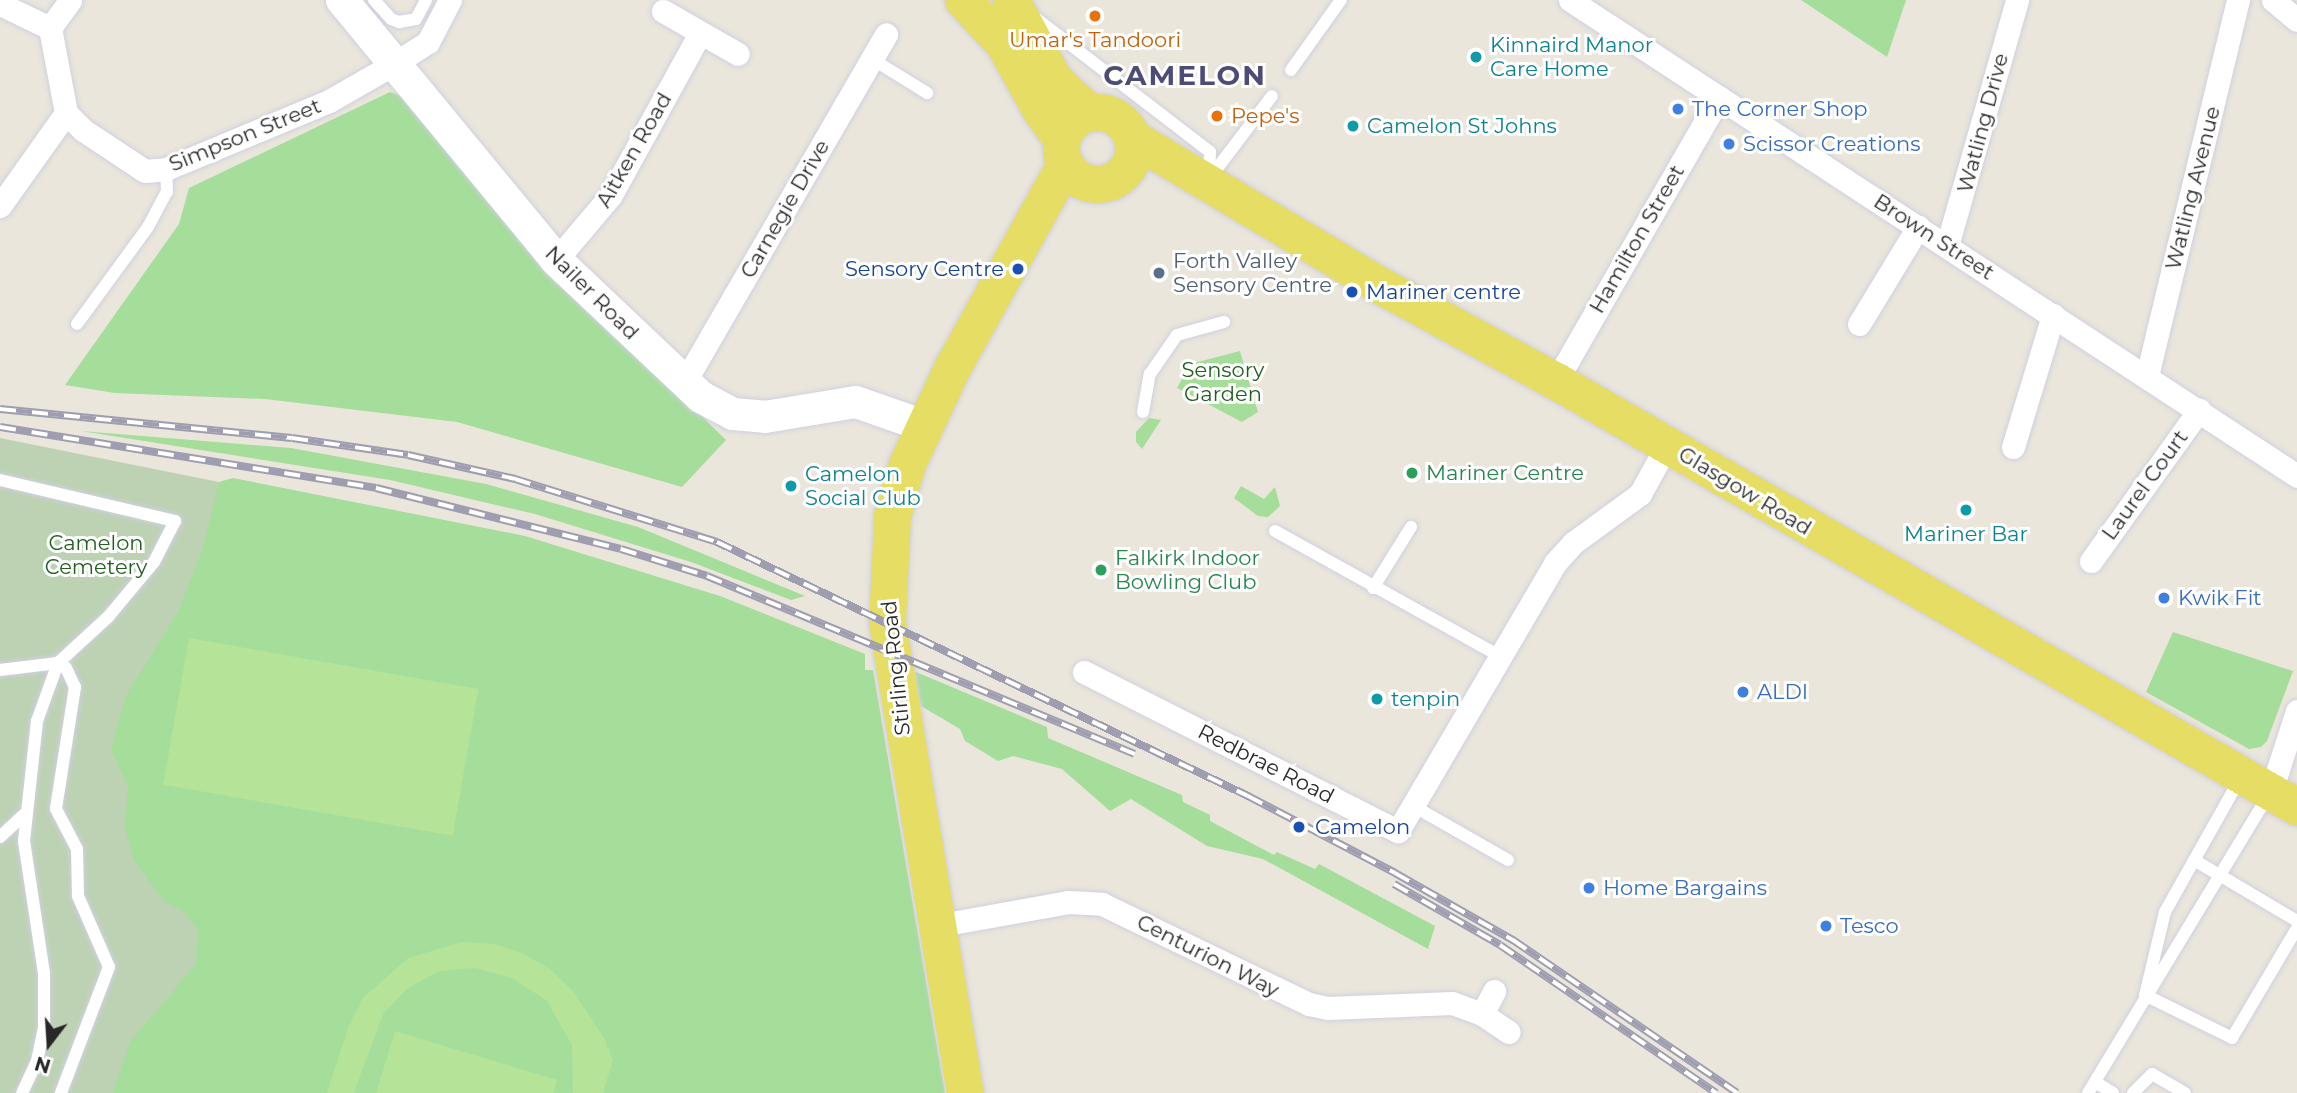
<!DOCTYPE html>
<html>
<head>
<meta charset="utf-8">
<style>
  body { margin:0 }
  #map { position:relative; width:2297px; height:1093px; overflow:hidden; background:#eae6db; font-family:Montserrat,sans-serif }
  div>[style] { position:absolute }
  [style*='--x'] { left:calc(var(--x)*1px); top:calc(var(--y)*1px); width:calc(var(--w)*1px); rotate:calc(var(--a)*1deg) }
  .green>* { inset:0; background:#a5dd9a }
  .cemetery>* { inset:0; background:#bdd2b3 }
  .pitch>* { inset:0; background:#b5e397; transform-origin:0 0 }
  .roads { filter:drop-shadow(0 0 2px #d0d0e0) drop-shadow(0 0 2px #d0d0e0) }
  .lane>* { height:12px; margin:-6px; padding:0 6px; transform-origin:6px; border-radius:6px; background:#fff }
  .street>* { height:23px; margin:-11.5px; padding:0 11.5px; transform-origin:11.5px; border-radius:11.5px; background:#fff }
  .secondary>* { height:32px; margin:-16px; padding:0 16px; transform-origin:16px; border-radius:16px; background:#fff }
  .primary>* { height:37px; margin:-18.5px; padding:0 18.5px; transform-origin:18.5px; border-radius:18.5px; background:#e6de64 }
  .primary>.ring { margin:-18.5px; padding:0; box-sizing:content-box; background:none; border:37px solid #e6de64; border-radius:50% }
  .rail>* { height:8px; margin-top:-4px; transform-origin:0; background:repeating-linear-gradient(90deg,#fff 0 16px,#9f9eb1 0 32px); box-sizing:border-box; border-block:2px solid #9f9eb1 }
  .dots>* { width:19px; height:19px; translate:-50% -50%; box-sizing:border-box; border:4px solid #fff; border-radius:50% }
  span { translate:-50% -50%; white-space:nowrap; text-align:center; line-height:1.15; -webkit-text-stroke:6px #fff; paint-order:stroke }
  .food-label { font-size:21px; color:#c56008 }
  .left { translate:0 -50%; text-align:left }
  .culture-label { font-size:21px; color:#0d838f }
  .shop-label { font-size:21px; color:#366cbe }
  .street-label { font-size:21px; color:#282828 }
  .service-label { font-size:21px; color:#4e5e75 }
  .transit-label { font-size:21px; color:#164399 }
  .right { translate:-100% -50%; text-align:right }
  .park-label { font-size:21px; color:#205f1e }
  .leisure-label { font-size:21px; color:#27864d }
  .district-label { font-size:28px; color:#4c4c75; font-weight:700; letter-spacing:2px }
  .north { position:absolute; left:14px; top:1009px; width:70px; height:70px; -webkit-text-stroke:5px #fff; paint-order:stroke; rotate:197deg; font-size:19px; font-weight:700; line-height:28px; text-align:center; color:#282828 }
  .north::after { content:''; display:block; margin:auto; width:24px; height:32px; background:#282828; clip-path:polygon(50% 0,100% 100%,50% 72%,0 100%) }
</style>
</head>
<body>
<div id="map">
  <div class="green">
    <i style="clip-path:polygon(1801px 0,1906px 0,1887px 57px)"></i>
    <i style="clip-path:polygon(390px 92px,407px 98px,549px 266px,726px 440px,682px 487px,457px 422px,265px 399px,115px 393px,65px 385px,179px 224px,189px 188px)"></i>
    <i style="clip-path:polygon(1240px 351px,1258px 412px,1242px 422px,1177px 388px,1190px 364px)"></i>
    <i style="clip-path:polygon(1149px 418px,1161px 420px,1142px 449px,1136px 442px,1136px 432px)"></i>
    <i style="clip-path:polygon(81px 431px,291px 448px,486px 484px,638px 527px,805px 596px,791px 600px,691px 562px,535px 514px,390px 480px)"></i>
    <i style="clip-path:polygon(233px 478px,525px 536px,720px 596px,865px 654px,865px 670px,873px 670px,945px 1093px,66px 1093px,61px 793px,219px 482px)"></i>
    <i style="clip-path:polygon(1241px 486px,1264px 499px,1275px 487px,1280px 506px,1268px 517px,1258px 516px,1234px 498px)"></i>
    <i style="clip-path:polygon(2173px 632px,2293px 671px,2267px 741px,2261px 747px,2249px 749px,2146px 692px)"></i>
    <i style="clip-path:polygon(916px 672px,1047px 727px,1048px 738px,1182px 795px,1183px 802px,1210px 815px,1210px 821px,1274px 855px,1277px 852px,1315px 869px,1319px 864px,1435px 926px,1428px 949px,1263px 859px,1207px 846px,1131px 799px,1110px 811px,1062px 769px,1013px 756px,998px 761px,965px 741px,960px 729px,921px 706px,913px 677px)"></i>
  </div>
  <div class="cemetery">
    <i style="clip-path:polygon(0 438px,219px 482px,203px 548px,178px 612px,126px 696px,111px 749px,128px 787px,125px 827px,134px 860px,164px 901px,184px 912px,199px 932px,196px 964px,130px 1042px,113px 1093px,0 1093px)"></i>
  </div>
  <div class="pitch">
    <i style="left:189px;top:638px;width:294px;height:149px;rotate:10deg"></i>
    <i style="clip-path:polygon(462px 942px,495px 944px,524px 954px,550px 969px,573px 991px,604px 1038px,613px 1060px,603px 1093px,573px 1093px,572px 1045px,547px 1001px,512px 978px,475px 968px,440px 971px,408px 988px,383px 1014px,354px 1093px,327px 1093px,348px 1028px,364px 997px,408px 958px)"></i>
    <i style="clip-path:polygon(395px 1031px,557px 1080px,553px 1093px,376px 1093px)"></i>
  </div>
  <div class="roads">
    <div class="lane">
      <i style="--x:374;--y:0;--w:25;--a:48"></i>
      <i style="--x:391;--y:19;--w:9;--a:21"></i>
      <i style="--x:399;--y:22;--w:17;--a:-10"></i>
      <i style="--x:416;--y:19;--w:21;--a:-62"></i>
      <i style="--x:1033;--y:16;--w:223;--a:37.5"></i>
      <i style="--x:1210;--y:152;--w:24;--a:92"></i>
      <i style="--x:872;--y:59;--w:65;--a:31.7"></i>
      <i style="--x:1291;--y:70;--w:86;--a:-54.5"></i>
      <i style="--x:1209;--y:179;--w:104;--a:-52.8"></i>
      <i style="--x:77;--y:324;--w:120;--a:-53.8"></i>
      <i style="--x:148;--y:227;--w:40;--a:-62"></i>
      <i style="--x:167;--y:192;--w:23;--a:-92"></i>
      <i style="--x:1143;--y:412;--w:39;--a:-80"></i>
      <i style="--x:1150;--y:374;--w:47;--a:-55.3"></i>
      <i style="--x:1177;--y:335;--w:49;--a:-15.5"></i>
      <i style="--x:0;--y:480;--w:180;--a:13.2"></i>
      <i style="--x:175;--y:521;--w:46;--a:117.1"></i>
      <i style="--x:154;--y:562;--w:72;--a:129.9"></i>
      <i style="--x:108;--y:617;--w:68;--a:137.4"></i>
      <i style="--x:58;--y:663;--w:62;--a:109.9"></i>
      <i style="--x:37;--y:721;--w:121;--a:96.2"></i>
      <i style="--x:24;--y:841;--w:134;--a:81.4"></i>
      <i style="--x:44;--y:974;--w:54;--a:90"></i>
      <i style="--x:44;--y:1028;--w:34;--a:102"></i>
      <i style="--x:37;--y:1061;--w:35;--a:115"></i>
      <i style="--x:1275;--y:531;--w:257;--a:29.1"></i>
      <i style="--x:1373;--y:588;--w:72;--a:-58.1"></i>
      <i style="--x:0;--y:670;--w:58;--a:-6.9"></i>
      <i style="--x:58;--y:663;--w:9;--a:32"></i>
      <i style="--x:66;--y:668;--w:21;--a:65"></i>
      <i style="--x:75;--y:687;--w:123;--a:98.9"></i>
      <i style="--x:56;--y:809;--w:45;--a:62.3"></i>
      <i style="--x:77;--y:849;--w:47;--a:88.8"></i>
      <i style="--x:78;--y:896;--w:77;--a:66.4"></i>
      <i style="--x:109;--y:967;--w:135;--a:110.9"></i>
      <i style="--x:2241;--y:777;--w:155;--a:119.4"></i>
      <i style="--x:2165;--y:912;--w:85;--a:103.5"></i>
      <i style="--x:2145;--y:995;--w:97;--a:26.3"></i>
      <i style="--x:2232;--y:1038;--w:128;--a:-59.4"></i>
      <i style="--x:1415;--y:807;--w:107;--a:29.7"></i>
      <i style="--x:0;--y:837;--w:33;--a:-43"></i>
      <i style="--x:2194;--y:860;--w:120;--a:30.6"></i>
      <i style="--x:2095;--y:1082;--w:21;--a:31"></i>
      <i style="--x:2088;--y:1093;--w:350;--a:-58.8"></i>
      <i style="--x:2133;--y:1093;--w:27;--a:-45"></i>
      <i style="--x:2152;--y:1074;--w:38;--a:30"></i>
    </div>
    <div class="street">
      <i style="--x:1570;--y:0;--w:869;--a:33.21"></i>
      <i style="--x:2273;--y:0;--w:31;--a:40"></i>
      <i style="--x:0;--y:4;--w:55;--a:25.6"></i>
      <i style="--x:50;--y:28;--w:86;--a:79.3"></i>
      <i style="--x:66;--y:113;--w:114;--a:125.4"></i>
      <i style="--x:663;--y:11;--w:86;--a:29.8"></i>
      <i style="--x:50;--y:28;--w:34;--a:-54"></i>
      <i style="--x:66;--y:113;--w:24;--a:45"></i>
      <i style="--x:83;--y:130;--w:74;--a:33.5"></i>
      <i style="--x:145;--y:171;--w:21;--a:-5"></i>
      <i style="--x:166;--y:169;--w:177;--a:-22.6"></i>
      <i style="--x:329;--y:101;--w:73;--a:-29.7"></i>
      <i style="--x:392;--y:65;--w:43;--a:-32.6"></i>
      <i style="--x:428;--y:42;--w:47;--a:-62.4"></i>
      <i style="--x:1947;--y:246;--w:256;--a:-74.1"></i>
      <i style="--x:556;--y:260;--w:85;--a:-49.8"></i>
      <i style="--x:611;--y:195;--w:185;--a:-61.2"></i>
      <i style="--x:1859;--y:324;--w:114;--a:-58.7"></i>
      <i style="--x:2147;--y:376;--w:387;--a:-76.4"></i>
      <i style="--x:1556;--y:381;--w:327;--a:-60.1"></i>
      <i style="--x:684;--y:383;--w:403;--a:-59.9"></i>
      <i style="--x:2013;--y:447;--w:138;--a:-73.1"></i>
      <i style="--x:2091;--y:561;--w:186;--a:-54.4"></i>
      <i style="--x:1084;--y:672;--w:352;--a:26.9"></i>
      <i style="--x:1398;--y:831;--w:311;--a:-59.6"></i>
      <i style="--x:1555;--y:563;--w:27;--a:-48"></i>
      <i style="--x:1573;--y:543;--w:83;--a:-36.2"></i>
      <i style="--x:1640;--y:494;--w:56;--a:-61.1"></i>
      <i style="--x:2271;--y:791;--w:84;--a:-72"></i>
      <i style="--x:935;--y:926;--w:135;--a:-10.2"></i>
      <i style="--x:1068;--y:902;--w:34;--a:3"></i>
      <i style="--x:1102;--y:904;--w:230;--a:25.8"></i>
      <i style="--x:1309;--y:1004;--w:19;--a:12"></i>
      <i style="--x:1328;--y:1008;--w:124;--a:-2.3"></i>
      <i style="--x:1452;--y:1003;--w:32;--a:20"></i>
      <i style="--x:1482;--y:1014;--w:32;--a:34"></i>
      <i style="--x:1482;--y:1014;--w:26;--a:-62"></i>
    </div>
    <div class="secondary">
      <i style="--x:342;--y:0;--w:337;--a:50.5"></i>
      <i style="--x:556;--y:260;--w:199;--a:43.4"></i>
      <i style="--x:701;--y:397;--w:36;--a:28"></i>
      <i style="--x:733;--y:414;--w:32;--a:5"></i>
      <i style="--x:765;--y:417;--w:92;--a:-9.4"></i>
      <i style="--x:856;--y:402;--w:73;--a:19.2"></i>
    </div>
    <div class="primary">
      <i style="--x:963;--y:0;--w:60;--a:47"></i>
      <i style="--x:1004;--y:44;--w:77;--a:61.1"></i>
      <i style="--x:1041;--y:111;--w:36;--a:54"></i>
      <i style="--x:1011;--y:0;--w:91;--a:61.7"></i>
      <i style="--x:1054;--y:80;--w:49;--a:42.5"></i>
      <i class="ring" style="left:1061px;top:112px;width:35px;height:35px"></i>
      <i style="--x:1131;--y:137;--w:285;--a:30.8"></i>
      <i style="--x:1376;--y:283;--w:205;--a:28.6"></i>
      <i style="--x:1556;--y:381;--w:855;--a:29.89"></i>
      <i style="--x:965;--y:1093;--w:476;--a:-99.4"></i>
      <i style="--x:887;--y:623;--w:107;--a:-87.3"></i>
      <i style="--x:892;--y:516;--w:54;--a:-73.9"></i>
      <i style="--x:907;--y:464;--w:108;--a:-64.9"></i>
      <i style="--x:953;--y:366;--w:231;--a:-61"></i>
    </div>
  </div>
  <div class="rail">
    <i style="--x:0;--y:409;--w:293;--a:5.7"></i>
    <i style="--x:292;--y:438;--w:117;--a:8.3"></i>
    <i style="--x:408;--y:455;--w:110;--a:12.6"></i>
    <i style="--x:515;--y:479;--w:212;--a:17.3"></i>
    <i style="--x:717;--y:542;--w:589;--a:25.56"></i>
    <i style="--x:1248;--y:796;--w:166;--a:27.6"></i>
    <i style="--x:1395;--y:873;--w:136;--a:29.6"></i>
    <i style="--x:1513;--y:940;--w:271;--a:34.3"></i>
    <i style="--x:0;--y:427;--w:381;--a:9.2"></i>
    <i style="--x:376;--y:488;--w:252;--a:14"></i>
    <i style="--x:621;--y:549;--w:90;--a:17.4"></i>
    <i style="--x:707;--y:576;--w:463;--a:22.6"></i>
    <i style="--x:1394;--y:884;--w:122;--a:29.9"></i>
    <i style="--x:1500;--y:945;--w:262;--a:34.4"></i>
  </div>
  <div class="dots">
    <i style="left:1095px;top:16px;background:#e8710a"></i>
    <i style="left:1476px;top:57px;background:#0f9aa8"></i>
    <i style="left:1678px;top:109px;background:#3f7fe0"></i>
    <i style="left:1217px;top:116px;background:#e8710a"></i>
    <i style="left:1353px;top:126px;background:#0f9aa8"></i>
    <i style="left:1729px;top:144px;background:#3f7fe0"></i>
    <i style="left:1018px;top:269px;background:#1a4fb4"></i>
    <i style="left:1159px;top:273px;background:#5c6f8a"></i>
    <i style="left:1352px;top:292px;background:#1a4fb4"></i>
    <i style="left:1412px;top:473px;background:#2e9e5b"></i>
    <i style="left:791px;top:486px;background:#0f9aa8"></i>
    <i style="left:1966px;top:510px;background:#0f9aa8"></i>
    <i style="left:1101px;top:570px;background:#2e9e5b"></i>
    <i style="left:2164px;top:598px;background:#3f7fe0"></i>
    <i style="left:1743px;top:692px;background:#3f7fe0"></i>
    <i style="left:1377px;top:699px;background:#0f9aa8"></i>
    <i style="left:1299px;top:827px;background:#1a4fb4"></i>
    <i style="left:1589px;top:888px;background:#3f7fe0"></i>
    <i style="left:1826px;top:926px;background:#3f7fe0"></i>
  </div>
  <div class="food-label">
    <span style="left:1095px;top:40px">Umar's Tandoori</span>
    <span class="left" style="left:1231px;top:116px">Pepe's</span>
  </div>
  <div class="culture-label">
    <span class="left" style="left:1490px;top:57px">Kinnaird Manor<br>Care Home</span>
    <span class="left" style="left:1367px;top:126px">Camelon St Johns</span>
    <span class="left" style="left:805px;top:486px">Camelon<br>Social Club</span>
    <span style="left:1966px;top:534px">Mariner Bar</span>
    <span class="left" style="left:1391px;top:699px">tenpin</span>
  </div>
  <div class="shop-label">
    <span class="left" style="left:1692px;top:109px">The Corner Shop</span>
    <span class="left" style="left:1743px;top:144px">Scissor Creations</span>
    <span class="left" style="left:2178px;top:598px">Kwik Fit</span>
    <span class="left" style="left:1757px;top:692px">ALDI</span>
    <span class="left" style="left:1603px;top:888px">Home Bargains</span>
    <span class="left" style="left:1840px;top:926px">Tesco</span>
  </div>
  <div class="street-label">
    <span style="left:1983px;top:123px;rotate:-75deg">Watling Drive</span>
    <span style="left:245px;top:135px;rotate:-22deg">Simpson Street</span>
    <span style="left:634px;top:150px;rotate:-60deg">Aitken Road</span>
    <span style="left:2193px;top:188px;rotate:-76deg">Watling Avenue</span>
    <span style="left:785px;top:209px;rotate:-60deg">Carnegie Drive</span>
    <span style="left:1934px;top:237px;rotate:33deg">Brown Street</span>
    <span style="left:1637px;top:239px;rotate:-60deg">Hamilton Street</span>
    <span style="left:592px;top:293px;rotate:45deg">Nailer Road</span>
    <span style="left:2145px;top:485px;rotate:-54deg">Laurel Court</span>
    <span style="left:1745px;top:491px;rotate:31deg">Glasgow Road</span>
    <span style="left:896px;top:668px;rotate:-96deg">Stirling Road</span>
    <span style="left:1266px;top:764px;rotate:27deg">Redbrae Road</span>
    <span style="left:1208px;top:956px;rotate:27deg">Centurion Way</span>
  </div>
  <div class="service-label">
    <span class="left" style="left:1173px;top:273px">Forth Valley<br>Sensory Centre</span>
  </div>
  <div class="transit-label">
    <span class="right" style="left:1004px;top:269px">Sensory Centre</span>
    <span class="left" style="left:1366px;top:292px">Mariner centre</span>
    <span class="left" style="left:1315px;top:827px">Camelon</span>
  </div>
  <div class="park-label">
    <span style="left:1223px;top:382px">Sensory<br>Garden</span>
    <span style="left:96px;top:555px">Camelon<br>Cemetery</span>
  </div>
  <div class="leisure-label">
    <span class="left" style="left:1426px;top:473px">Mariner Centre</span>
    <span class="left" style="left:1115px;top:570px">Falkirk Indoor<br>Bowling Club</span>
  </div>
  <div class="district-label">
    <span style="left:1185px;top:75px">CAMELON</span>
  </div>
  <div class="north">N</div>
</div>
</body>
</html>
